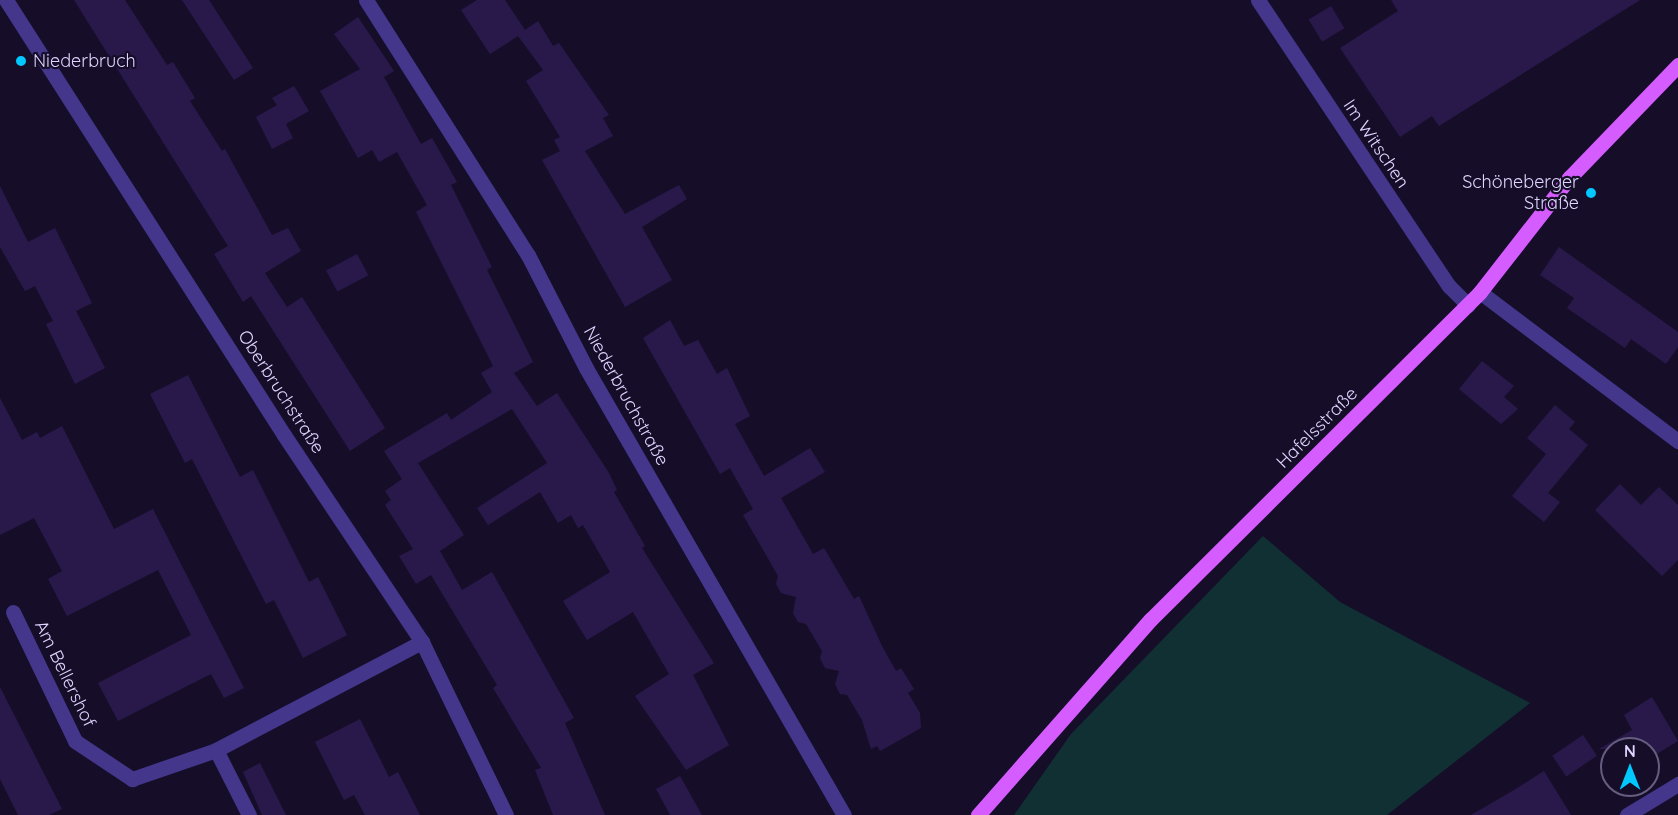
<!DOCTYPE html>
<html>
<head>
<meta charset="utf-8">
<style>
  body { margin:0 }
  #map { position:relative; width:1678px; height:815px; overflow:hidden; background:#160e29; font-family:Quicksand,sans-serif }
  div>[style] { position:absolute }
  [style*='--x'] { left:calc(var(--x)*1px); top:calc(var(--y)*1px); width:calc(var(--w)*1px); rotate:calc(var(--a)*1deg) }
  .green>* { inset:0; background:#103033 }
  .building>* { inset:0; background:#29194b; transform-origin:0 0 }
  .minor>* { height:15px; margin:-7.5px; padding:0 7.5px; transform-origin:7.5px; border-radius:7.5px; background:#43368b }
  .major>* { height:15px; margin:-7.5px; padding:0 7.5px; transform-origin:7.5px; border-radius:7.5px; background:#d55cff }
  .dots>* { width:16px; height:16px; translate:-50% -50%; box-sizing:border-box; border:3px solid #160e29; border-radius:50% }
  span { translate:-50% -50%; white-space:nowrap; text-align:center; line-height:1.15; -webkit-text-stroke:4.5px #160e29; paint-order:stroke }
  .poi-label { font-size:18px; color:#dfd5ff }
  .left { translate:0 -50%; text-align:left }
  .right { translate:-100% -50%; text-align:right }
  .street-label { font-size:18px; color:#dfd5ff }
  .north { position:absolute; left:1600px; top:737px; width:60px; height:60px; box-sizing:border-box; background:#160e29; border:2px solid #665e7f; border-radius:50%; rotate:0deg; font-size:16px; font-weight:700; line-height:24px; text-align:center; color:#dfd5ff }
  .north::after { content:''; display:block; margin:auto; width:21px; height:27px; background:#01c9ff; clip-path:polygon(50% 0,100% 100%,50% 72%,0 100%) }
</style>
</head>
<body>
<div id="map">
  <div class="green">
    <i style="clip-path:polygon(1263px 536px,1340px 602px,1530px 703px,1387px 815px,1014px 815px,1071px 734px)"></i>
  </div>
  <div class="building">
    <i style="clip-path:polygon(74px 0,125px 0,167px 65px,173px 62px,195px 98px,190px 101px,222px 151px,225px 149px,272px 235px,288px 228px,301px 251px,265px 273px,287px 307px,302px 297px,385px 428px,350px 451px,251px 296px,243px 302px,228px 277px,214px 254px,228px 246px)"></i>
    <i style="clip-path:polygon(182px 0,209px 0,253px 68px,234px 80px)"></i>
    <i style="clip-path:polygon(477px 0,505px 0,525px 30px,538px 21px,553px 46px,559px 43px,609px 115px,603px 118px,613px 136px,585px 151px,625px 214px,679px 185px,687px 199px,642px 227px,672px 280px,625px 307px,542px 160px,560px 151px,554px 140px,560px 137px,526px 81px,543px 70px,518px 36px,490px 54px,461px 10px)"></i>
    <i style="clip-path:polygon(1391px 0,1640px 0,1439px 126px,1432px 116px,1400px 137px,1340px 48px,1398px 11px)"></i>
    <i style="left:1331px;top:6px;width:26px;height:26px;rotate:59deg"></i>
    <i style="clip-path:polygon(358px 17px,394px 71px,384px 77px,421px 144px,432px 138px,457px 182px,451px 185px,492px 267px,487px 270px,533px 362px,514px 373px,537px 406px,557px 393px,609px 473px,617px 490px,614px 492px,645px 546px,642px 548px,714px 663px,693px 675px,729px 745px,686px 770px,635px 696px,669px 674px,633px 612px,587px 640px,563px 601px,610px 572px,583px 525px,578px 528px,571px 515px,558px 523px,540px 492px,488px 525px,477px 508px,547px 463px,512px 409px,418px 463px,464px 535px,440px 551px,462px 590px,492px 572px,574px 718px,565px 723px,605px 815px,553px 815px,535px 770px,541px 768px,493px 688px,497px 685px,431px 575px,416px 584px,399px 556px,413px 549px,385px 505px,391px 500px,385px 491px,402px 479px,384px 451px,447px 413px,451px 420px,492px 392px,481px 373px,493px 366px,416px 212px,427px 205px,397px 152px,379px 162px,372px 150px,358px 158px,320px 91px,360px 69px,334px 34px)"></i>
    <i style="clip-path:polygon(294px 86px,309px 111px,286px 124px,293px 138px,272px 149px,256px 117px,277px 105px,272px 98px)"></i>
    <i style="clip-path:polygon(0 186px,28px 242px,55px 228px,92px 303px,76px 311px,105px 368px,75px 384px,46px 324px,53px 321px,35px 286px,25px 291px,0 247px)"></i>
    <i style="clip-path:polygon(1559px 247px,1678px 332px,1678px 347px,1666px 364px,1631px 339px,1625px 348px,1567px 308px,1574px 298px,1540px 275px)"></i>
    <i style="left:357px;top:254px;width:24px;height:35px;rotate:62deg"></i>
    <i style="clip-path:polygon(670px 320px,684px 346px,698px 340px,717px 374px,727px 368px,750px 416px,735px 424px,764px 476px,810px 448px,825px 472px,781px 498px,813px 554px,824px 548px,854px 599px,859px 596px,882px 646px,896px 671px,901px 668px,914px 689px,908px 693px,920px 713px,921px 728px,880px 751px,877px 746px,871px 749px,862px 720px,847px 695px,840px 694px,835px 684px,839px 671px,825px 668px,820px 658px,822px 651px,806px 624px,798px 622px,793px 613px,796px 597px,781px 593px,776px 584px,778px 576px,743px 515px,753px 509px,730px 468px,720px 474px,643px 338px)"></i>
    <i style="clip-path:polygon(1482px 361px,1514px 386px,1504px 397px,1518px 409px,1501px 424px,1459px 389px)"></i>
    <i style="clip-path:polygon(188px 375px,240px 477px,253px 470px,309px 582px,318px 577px,347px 635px,303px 658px,274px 600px,266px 604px,192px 459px,185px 463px,150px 394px)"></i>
    <i style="clip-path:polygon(0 398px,22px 440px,37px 432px,40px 438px,62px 426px,114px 529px,153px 509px,244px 688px,224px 698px,211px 674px,118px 721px,98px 683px,191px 635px,158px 570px,67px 616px,48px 579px,62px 571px,34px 518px,0 535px)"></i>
    <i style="clip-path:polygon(1555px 405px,1575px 422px,1569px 429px,1588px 445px,1548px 493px,1560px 502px,1544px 522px,1512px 496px,1546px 454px,1527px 438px)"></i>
    <i style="clip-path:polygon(1620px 484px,1641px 505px,1659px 487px,1678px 505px,1678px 560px,1662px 576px,1595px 510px)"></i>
    <i style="clip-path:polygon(0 687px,62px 809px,49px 815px,18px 815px,0 779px)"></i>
    <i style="clip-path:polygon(1652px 697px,1678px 741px,1655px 755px,1651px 749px,1599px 749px,1632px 730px,1624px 715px)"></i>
    <i style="clip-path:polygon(360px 719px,389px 777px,398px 772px,420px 815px,365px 815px,354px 795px,344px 800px,315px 742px)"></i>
    <i style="left:1583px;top:735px;width:25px;height:37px;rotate:56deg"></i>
    <i style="clip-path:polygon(260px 763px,286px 815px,262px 815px,243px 772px)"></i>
    <i style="clip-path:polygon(1544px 771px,1571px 815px,1471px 815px,1514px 790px)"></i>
    <i style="clip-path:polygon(680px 776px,702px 815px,670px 815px,656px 789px)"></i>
  </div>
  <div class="minor">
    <i style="--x:6;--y:0;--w:516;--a:57.42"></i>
    <i style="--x:284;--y:435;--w:249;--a:56.3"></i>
    <i style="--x:422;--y:642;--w:192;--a:64.1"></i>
    <i style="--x:366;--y:0;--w:302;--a:57.6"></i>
    <i style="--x:528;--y:255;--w:127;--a:62.8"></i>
    <i style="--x:586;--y:368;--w:516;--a:60.01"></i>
    <i style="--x:1258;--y:0;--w:344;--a:56.3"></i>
    <i style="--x:1449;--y:286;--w:27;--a:45"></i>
    <i style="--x:1480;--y:292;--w:248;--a:37"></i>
    <i style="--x:13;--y:612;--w:143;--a:64.3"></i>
    <i style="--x:75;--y:741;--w:69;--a:33.7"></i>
    <i style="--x:132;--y:779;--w:89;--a:-19"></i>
    <i style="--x:216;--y:750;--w:233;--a:-27.7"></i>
    <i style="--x:216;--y:750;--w:73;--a:63.1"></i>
    <i style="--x:1627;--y:815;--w:60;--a:-31.3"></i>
  </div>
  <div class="major">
    <i style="--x:978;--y:815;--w:261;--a:-48.6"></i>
    <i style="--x:1151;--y:619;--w:464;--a:-44.8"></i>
    <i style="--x:1480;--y:292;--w:146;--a:-52"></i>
    <i style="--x:1570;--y:177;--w:156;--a:-46"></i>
  </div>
  <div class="dots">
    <i style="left:21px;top:61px;background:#01c9ff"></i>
    <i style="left:1591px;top:193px;background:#01c9ff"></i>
  </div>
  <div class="poi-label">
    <span class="left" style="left:33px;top:61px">Niederbruch</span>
    <span class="right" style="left:1579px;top:193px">Schöneberger<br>Straße</span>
  </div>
  <div class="street-label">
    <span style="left:1376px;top:144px;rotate:56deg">Im Witschen</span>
    <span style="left:281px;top:392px;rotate:57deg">Oberbruchstraße</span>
    <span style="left:626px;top:396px;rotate:61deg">Niederbruchstraße</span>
    <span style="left:1317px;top:428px;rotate:-45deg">Hafelsstraße</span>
    <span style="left:65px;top:674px;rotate:64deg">Am Bellershof</span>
  </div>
  <div class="north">N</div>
</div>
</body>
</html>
